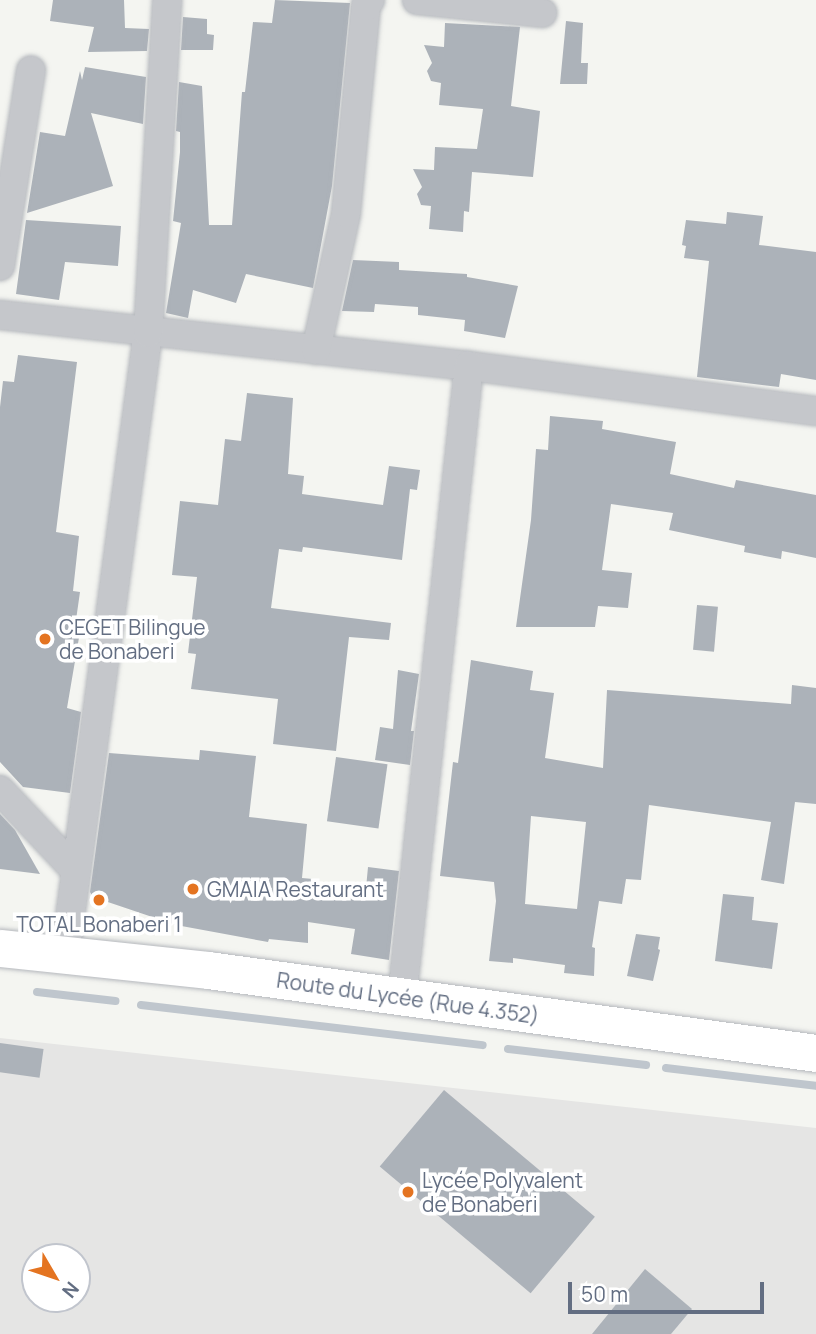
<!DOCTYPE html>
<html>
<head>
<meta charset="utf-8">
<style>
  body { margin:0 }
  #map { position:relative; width:816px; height:1334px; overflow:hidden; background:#f4f5f1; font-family:Manrope,sans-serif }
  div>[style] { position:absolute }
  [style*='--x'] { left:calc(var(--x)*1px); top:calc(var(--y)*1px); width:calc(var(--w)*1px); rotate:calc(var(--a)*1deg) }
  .built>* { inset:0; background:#e5e5e4 }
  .stream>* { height:8px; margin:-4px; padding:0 4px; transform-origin:4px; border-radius:4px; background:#bfc6cd }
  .building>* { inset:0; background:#acb2b9; transform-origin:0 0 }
  .roads { filter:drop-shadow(0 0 2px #b5b8bd) drop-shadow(0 0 2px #b5b8bd) }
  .minor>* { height:28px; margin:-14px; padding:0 14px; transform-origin:14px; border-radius:14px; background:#c5c7cb }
  .major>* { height:37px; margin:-18.5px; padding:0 18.5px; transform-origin:18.5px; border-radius:18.5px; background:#fff }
  .dots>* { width:19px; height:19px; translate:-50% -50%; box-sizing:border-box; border:4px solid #fff; border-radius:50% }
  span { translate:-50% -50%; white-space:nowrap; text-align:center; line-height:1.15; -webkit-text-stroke:7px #fff; paint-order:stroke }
  .poi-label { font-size:21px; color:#636e82 }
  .left { translate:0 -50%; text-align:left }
  .street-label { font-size:21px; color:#636e82 }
  .north { position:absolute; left:21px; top:1243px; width:70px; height:70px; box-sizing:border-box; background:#fff; border:2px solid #c1c5cd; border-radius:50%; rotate:129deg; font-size:19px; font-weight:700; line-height:28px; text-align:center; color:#636e82 }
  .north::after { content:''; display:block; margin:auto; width:24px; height:32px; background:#e47421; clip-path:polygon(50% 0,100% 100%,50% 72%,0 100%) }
  .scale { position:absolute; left:568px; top:1282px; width:196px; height:32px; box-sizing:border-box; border:4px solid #636e82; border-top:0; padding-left:9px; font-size:21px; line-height:24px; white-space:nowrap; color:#636e82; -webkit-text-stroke:5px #fff; paint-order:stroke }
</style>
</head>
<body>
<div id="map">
  <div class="built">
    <i style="clip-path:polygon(evenodd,0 1038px,816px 1128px,816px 1334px,0 1334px,0 1038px,35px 1257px,77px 1257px,77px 1299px,35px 1299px,35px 1257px)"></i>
  </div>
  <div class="stream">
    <i style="--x:37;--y:992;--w:79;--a:6.6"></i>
    <i style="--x:141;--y:1005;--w:344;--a:6.7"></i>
    <i style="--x:508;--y:1049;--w:139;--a:6.6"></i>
    <i style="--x:666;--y:1068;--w:151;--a:6.8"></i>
  </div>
  <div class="building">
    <i style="clip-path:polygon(53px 0,124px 0,125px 28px,149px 29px,147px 51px,88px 52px,94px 27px,50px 21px)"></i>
    <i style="clip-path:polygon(275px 0,350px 3px,332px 186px,313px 288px,246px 274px,236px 303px,193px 290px,188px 318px,166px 313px,181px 223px,173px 221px,180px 152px,180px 132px,176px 131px,179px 82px,202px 86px,209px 225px,232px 225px,242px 92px,245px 92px,253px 22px,272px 23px)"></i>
    <i style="clip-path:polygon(183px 17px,207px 19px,207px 34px,214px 35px,213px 50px,181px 50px)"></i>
    <i style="clip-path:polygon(566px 21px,583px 23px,581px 63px,588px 63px,587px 84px,560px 84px)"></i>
    <i style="clip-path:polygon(445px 23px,520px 27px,511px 106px,540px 111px,533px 177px,472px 172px,469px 212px,464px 211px,463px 232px,429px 229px,431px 206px,421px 205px,417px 194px,422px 187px,413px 169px,434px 170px,435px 147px,477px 149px,483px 109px,439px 105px,441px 83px,431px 81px,427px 71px,432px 63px,424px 45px,444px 47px)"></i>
    <i style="clip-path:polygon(85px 67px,146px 77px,143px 124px,91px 113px,113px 186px,27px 213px,40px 132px,65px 136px,80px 71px,82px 80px)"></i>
    <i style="clip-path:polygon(727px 212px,763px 216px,759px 245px,816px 252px,816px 380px,781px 374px,779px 387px,697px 377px,709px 261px,684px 258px,686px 246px,682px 245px,686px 220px,726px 224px)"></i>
    <i style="clip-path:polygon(26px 220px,121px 226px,118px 266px,65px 262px,59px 300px,16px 294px)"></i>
    <i style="clip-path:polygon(353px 260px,399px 262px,399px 270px,467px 274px,467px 277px,518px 286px,505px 338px,464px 331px,465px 320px,418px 315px,418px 307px,375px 304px,374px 312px,342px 311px)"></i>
    <i style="clip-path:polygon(18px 355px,77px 362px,56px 532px,79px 536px,73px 591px,80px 592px,76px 620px,82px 620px,67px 708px,81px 712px,70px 793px,23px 787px,0 762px,0 407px,3px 381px,14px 382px)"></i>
    <i style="clip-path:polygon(247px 393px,293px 398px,288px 474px,304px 476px,302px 494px,383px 505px,389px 466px,420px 470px,417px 490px,410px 489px,402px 560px,303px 547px,302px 552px,279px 549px,271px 608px,391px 623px,389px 640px,349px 637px,336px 751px,273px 744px,278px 699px,191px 689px,196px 654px,188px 653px,197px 577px,172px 575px,180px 501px,218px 505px,225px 439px,241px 441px)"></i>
    <i style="clip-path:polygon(550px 416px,603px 421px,602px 429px,676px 442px,670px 474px,734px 488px,736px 480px,816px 495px,816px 558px,782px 551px,781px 559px,744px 552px,745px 546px,669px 530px,673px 513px,611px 504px,602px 570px,632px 573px,628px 608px,598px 606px,595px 627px,516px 627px,531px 520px,536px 449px,548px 450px)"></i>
    <i style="left:697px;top:605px;width:21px;height:45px;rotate:5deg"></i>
    <i style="clip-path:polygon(evenodd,471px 660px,533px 671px,530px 690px,554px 693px,545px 758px,603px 768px,607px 690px,791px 704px,792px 685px,816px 688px,816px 804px,795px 802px,784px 884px,761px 880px,771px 822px,649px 805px,641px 880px,626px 879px,622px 904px,599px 901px,592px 947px,595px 948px,594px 976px,564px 973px,565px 965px,513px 958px,513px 963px,489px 961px,496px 901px,494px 882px,440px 876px,453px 762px,458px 763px,471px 660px,531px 816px,586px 822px,577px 909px,525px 904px,531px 816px)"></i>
    <i style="clip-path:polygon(398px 670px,419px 674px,411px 731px,414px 731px,410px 765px,375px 760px,380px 727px,393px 729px)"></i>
    <i style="clip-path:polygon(200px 750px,256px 756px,249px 817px,307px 824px,302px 878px,313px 879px,312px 882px,366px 888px,368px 867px,399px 871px,389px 960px,351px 954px,355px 929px,308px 922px,308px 943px,269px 939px,268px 942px,176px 925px,93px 897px,90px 892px,109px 753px,199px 760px)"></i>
    <i style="left:336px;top:757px;width:52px;height:65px;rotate:8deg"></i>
    <i style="clip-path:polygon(0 814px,15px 830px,40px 874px,0 869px)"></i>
    <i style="clip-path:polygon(723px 894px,754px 897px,752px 920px,778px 923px,772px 969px,715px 961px)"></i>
    <i style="clip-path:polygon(636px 934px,660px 937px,658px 949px,660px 950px,653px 981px,627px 976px)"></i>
    <i style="left:0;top:1043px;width:44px;height:29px;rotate:8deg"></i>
    <i style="left:444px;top:1090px;width:197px;height:100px;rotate:40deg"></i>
    <i style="clip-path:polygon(645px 1269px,692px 1309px,671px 1334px,592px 1334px)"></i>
  </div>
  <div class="roads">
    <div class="minor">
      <i style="--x:417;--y:0;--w:126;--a:5.9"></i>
      <i style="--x:0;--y:266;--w:198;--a:-81"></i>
      <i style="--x:0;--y:315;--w:472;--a:6.2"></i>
      <i style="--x:469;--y:366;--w:350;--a:7.4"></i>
      <i style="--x:316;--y:350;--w:140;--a:-77.6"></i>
      <i style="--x:346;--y:213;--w:208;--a:-84.5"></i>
      <i style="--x:366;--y:6;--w:7;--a:-56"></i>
      <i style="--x:0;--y:790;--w:111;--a:46.8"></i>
      <i style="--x:65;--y:955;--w:628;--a:-82.4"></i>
      <i style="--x:148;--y:333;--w:334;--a:-86.7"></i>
      <i style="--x:402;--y:998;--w:636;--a:-83.95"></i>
    </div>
    <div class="major">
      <i style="--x:0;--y:948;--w:209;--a:6"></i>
      <i style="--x:208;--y:970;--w:614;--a:7.77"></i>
    </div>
  </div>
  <div class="dots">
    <i style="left:45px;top:639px;background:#e47421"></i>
    <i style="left:193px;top:889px;background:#e47421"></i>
    <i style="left:99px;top:900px;background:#e47421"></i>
    <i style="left:408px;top:1192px;background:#e47421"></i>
  </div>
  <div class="poi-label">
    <span class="left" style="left:59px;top:639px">CEGET Bilingue<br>de Bonaberi</span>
    <span class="left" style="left:207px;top:889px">GMAIA Restaurant</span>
    <span style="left:99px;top:924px">TOTAL Bonaberi 1</span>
    <span class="left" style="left:422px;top:1192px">Lycée Polyvalent<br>de Bonaberi</span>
  </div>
  <div class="street-label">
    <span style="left:408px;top:998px;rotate:8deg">Route du Lycée (Rue 4.352)</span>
  </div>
  <div class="north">N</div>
  <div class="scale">50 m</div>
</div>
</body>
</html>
